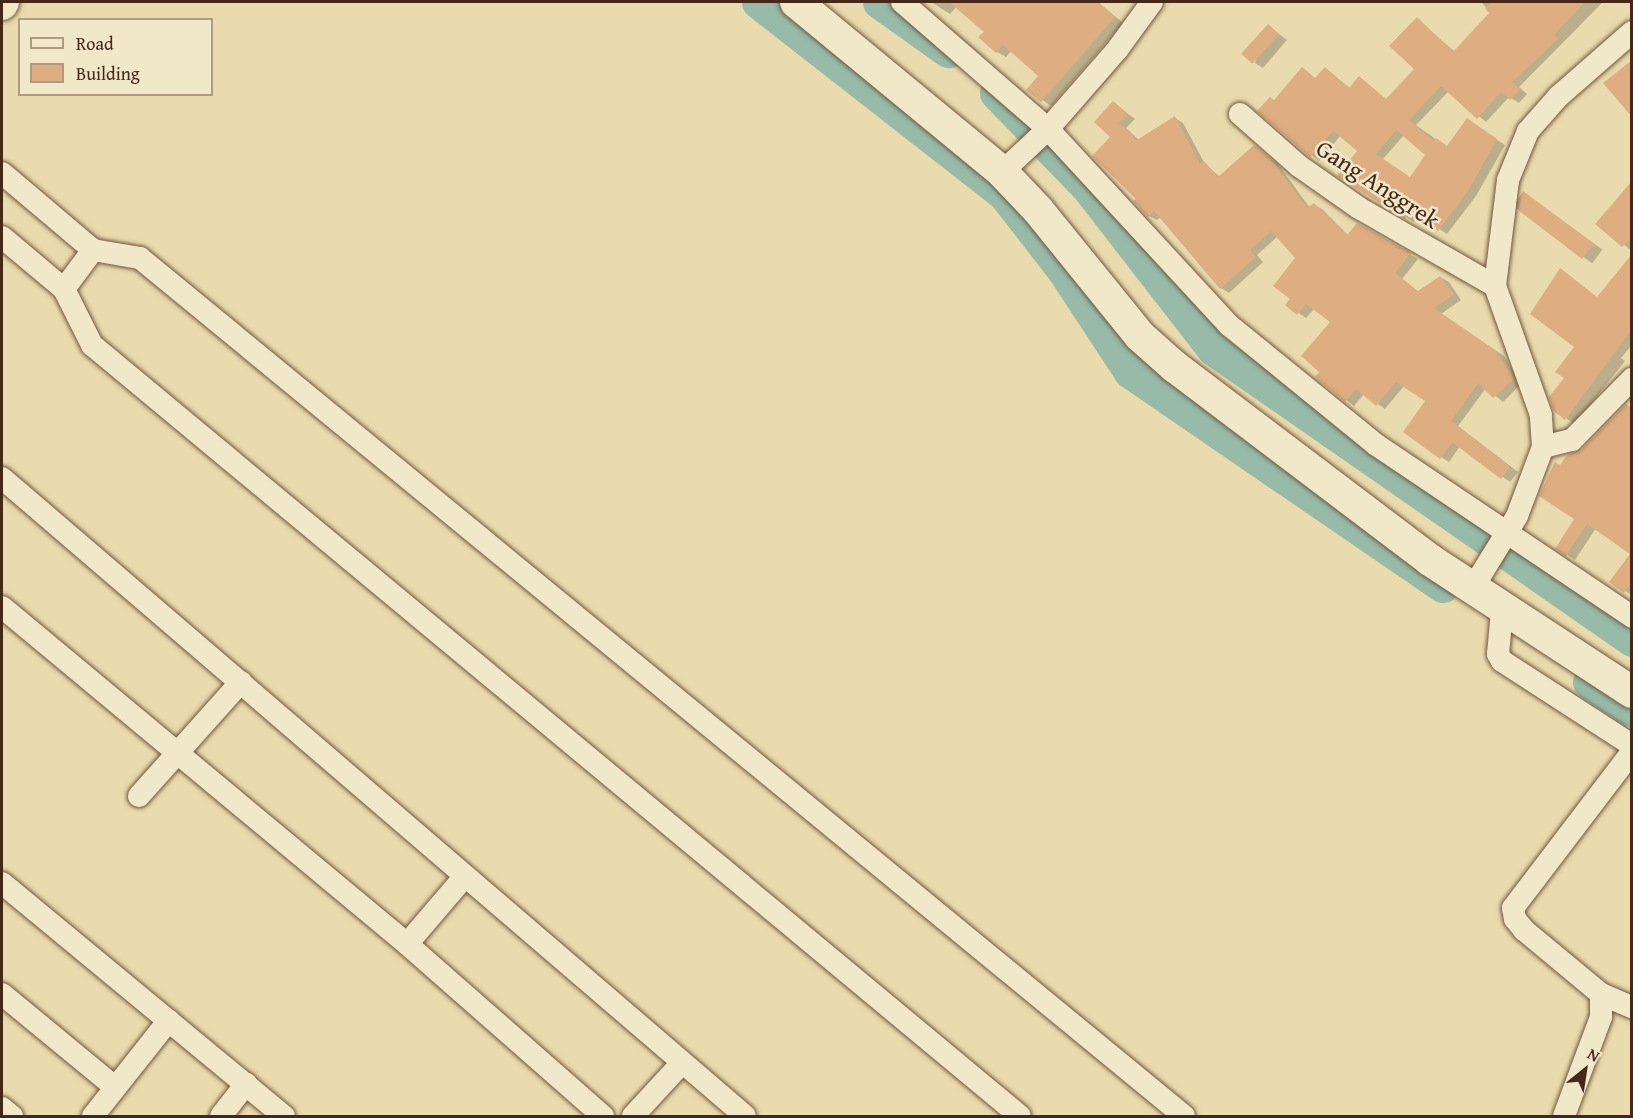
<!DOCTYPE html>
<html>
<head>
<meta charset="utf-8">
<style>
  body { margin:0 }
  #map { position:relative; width:1633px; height:1118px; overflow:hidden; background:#e9dbad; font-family:"Gentium Book Plus",serif }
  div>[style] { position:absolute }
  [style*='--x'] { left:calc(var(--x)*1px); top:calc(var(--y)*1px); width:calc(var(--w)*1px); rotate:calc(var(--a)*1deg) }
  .shadow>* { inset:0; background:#0003; transform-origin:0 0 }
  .river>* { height:33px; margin:-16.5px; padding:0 16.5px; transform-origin:16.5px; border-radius:16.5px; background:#97bba8 }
  .building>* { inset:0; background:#dfad82; transform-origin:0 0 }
  .roads { filter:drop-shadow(0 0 2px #70553d) drop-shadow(0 0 2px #70553d) }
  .street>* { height:22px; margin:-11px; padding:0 11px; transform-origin:11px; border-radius:11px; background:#f1e8ca }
  .secondary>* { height:32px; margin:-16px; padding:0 16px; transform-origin:16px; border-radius:16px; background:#f1e8ca }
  span { translate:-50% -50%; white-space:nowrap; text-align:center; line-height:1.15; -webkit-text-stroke:5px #f1e8ca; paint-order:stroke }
  .street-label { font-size:24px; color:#472818 }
  .frame { position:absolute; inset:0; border:3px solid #472818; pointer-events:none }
  .legend { position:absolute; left:18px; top:18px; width:195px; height:78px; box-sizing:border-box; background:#f1e8ca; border:2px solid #ad9b83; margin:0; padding:8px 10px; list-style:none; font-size:18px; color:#472818 }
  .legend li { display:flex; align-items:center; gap:12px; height:30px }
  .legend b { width:30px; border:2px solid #ad9b83 }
  .north { position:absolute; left:1555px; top:1040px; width:60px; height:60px; -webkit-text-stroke:4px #f1e8ca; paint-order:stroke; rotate:30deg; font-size:16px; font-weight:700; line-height:24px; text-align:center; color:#472818 }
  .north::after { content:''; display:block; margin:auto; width:21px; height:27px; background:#472818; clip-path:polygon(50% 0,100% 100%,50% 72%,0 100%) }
</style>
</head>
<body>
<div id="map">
  <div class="shadow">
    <i style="clip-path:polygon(931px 2px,1098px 2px,1123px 23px,1051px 106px,1028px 89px,1040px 76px,1011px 51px,1006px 57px,997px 52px,986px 31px,957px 6px,950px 14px)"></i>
    <i style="clip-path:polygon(evenodd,1481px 2px,1603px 2px,1519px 87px,1527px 94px,1519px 103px,1509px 97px,1486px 122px,1449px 91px,1416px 125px,1448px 148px,1475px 125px,1505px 145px,1476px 196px,1447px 234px,1419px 216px,1414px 222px,1340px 176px,1359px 151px,1341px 135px,1319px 161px,1259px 111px,1275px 102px,1303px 69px,1316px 79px,1325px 69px,1350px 88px,1359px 78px,1387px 100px,1416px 69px,1417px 19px,1455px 52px,1491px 13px,1481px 2px,1404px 135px,1427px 154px,1410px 178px,1383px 159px,1404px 135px)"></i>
    <i style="clip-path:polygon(1268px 26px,1287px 40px,1263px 68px,1255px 63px)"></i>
    <i style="clip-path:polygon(1114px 103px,1135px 119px,1126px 128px,1139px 140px,1175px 118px,1183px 123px,1205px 164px,1220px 177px,1255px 147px,1278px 164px,1310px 208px,1314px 205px,1322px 209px,1349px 236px,1358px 225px,1418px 259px,1402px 279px,1419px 292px,1440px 277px,1449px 282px,1461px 300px,1441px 314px,1504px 356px,1521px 384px,1503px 402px,1486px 388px,1458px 426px,1518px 472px,1510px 482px,1460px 446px,1449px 462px,1441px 457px,1427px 401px,1404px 386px,1385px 409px,1364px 394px,1354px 406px,1317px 377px,1322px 372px,1332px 322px,1314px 309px,1306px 318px,1287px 305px,1292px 299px,1297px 258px,1278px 236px,1257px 255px,1263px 262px,1229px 293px,1221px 288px,1161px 217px,1157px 220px,1149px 216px,1138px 199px,1112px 137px)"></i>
    <i style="clip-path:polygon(1632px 184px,1632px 251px,1597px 224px)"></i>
    <i style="left:1523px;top:192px;width:98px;height:17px;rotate:36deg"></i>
    <i style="clip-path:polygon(1632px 259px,1632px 345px,1621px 358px,1625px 361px,1575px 424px,1555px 411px,1576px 347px,1560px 270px,1598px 298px)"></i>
    <i style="clip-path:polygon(1582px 451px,1596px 528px,1575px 560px,1557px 548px,1576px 519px,1561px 467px)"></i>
    <i style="clip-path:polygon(1632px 555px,1632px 595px,1625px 591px)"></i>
  </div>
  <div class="river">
    <i style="--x:758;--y:2;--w:312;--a:38"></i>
    <i style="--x:1004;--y:194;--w:96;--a:52.2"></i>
    <i style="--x:1063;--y:270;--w:122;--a:56.7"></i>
    <i style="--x:1130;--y:372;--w:379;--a:34.4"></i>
    <i style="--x:879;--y:2;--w:85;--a:35.4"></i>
    <i style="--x:996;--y:93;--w:132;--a:45.9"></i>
    <i style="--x:1088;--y:188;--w:204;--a:52.2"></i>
    <i style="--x:1213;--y:349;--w:510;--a:34.78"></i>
    <i style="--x:1589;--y:682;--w:50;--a:33.7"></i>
  </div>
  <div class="building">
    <i style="clip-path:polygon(949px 2px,1097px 2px,1115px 17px,1041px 102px,1026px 90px,1038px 76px,1003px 45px,996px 53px,978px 37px,984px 32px)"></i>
    <i style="clip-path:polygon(evenodd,1492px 2px,1585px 2px,1554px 35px,1558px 39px,1512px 82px,1520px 89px,1510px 100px,1501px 92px,1477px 119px,1441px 86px,1409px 120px,1434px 141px,1436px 138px,1447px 146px,1467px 118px,1497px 139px,1468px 191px,1438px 231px,1410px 212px,1405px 219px,1337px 176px,1357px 151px,1333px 131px,1310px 157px,1257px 111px,1270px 97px,1274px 100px,1302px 67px,1315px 78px,1325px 67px,1349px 88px,1359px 76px,1386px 99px,1414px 69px,1389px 46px,1417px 17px,1453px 52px,1489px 13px,1485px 8px,1492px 2px,1396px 130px,1425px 155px,1410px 177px,1376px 154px,1396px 130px)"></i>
    <i style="left:1268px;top:24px;width:15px;height:40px;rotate:42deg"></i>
    <i style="clip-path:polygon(1632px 60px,1632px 117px,1603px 83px)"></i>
    <i style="clip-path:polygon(1113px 101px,1128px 114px,1119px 123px,1137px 140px,1175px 116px,1200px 164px,1204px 161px,1218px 177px,1254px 145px,1270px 158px,1307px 208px,1314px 203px,1347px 235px,1357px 223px,1411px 253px,1395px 273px,1418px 291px,1440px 276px,1454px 295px,1434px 308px,1495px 350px,1514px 379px,1493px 398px,1478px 383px,1451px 421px,1510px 467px,1501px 479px,1452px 442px,1440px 459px,1403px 432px,1425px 401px,1396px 382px,1376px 406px,1356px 389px,1345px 402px,1315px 377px,1319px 372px,1301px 356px,1330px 322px,1306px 304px,1297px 315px,1285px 305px,1290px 299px,1273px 286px,1295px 258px,1271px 231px,1250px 250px,1256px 257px,1220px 289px,1154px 211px,1148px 217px,1133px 201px,1136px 199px,1092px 156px,1110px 137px,1094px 122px)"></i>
    <i style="clip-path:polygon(1632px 181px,1632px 237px,1622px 247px,1595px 224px)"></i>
    <i style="clip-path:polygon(1523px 191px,1594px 244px,1582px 259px,1518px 210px)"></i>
    <i style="clip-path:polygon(1632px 254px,1632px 329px,1565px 420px,1554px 411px,1549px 397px,1564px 378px,1555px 372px,1574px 347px,1530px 314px,1560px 268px,1597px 297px)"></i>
    <i style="clip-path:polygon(1626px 404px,1632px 408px,1632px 582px,1624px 593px,1609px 582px,1630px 554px,1587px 524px,1566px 556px,1555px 549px,1574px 519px,1539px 496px,1555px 462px,1560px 465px,1567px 455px,1582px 449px)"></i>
  </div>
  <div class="roads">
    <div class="street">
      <i style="--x:902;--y:2;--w:194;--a:41"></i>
      <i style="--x:1048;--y:129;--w:268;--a:47.3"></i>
      <i style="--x:1230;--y:326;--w:187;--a:39.1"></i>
      <i style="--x:1375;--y:444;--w:310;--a:33.9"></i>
      <i style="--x:1240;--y:114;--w:79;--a:41.4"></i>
      <i style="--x:1299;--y:166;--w:73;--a:35"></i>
      <i style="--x:1359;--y:208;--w:157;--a:29.8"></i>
      <i style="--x:1002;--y:172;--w:63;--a:-43.1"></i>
      <i style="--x:1048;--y:129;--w:105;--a:-48.9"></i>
      <i style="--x:1117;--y:50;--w:59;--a:-53.9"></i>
      <i style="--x:2;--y:173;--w:119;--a:40.2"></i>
      <i style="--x:93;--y:250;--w:48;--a:9.7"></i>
      <i style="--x:140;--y:258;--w:1351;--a:39.41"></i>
      <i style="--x:2;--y:237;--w:81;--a:40"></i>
      <i style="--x:64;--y:289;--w:63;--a:63.4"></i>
      <i style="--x:92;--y:345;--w:1206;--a:39.72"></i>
      <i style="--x:64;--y:289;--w:49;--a:-53.4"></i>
      <i style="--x:1543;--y:447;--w:30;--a:-14"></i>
      <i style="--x:1572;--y:440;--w:86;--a:-45.5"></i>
      <i style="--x:2;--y:478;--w:979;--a:40.65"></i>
      <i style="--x:1472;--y:589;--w:86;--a:-58.3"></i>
      <i style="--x:1517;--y:516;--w:74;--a:-69.4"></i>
      <i style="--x:1543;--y:447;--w:32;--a:-94"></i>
      <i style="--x:1541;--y:415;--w:137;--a:-109.6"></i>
      <i style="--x:1495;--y:286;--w:107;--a:-83"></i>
      <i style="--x:1508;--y:180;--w:53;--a:-67.8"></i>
      <i style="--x:1528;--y:131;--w:47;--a:-48.5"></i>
      <i style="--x:1559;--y:96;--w:97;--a:-41.2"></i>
      <i style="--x:2;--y:607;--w:527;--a:39.76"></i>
      <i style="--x:407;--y:944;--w:261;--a:41.3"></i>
      <i style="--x:1502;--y:611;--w:43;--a:95.3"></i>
      <i style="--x:1498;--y:654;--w:8;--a:60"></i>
      <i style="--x:1502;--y:661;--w:155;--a:32.9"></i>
      <i style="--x:139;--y:796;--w:153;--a:-48.2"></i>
      <i style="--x:2;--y:883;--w:366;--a:39.6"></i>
      <i style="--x:407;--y:944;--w:89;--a:-49.5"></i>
      <i style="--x:2;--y:994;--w:146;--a:39.5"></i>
      <i style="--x:1601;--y:994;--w:34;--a:23"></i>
      <i style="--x:2;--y:1108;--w:13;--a:39"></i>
      <i style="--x:93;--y:1116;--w:122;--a:-51.6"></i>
      <i style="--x:221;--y:1116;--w:41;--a:-52"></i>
      <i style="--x:633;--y:1116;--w:71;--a:-47.3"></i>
      <i style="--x:1564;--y:1116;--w:106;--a:-69.5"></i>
      <i style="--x:1601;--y:1017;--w:23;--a:-90"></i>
      <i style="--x:1601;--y:994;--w:100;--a:-140.3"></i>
      <i style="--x:1524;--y:930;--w:14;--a:-129"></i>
      <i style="--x:1515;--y:919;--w:11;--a:-100"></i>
      <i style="--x:1513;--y:908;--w:196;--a:-52.7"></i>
    </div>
    <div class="secondary">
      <i style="--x:796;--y:2;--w:267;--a:39.5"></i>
      <i style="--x:1002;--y:172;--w:52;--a:46.5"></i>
      <i style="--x:1038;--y:210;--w:162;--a:51"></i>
      <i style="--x:1140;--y:336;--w:47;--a:41.5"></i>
      <i style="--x:1175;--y:367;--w:320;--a:37.1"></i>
      <i style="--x:1430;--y:560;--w:241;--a:33.2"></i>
      <i style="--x:2;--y:4;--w:2;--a:-63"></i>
    </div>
  </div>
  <div class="street-label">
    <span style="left:1378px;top:184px;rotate:33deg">Gang Anggrek</span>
  </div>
  <div class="frame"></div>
  <ul class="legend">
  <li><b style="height:8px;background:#f1e8ca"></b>Road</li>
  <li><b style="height:16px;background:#dfad82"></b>Building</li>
  </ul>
  <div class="north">N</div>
</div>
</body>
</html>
